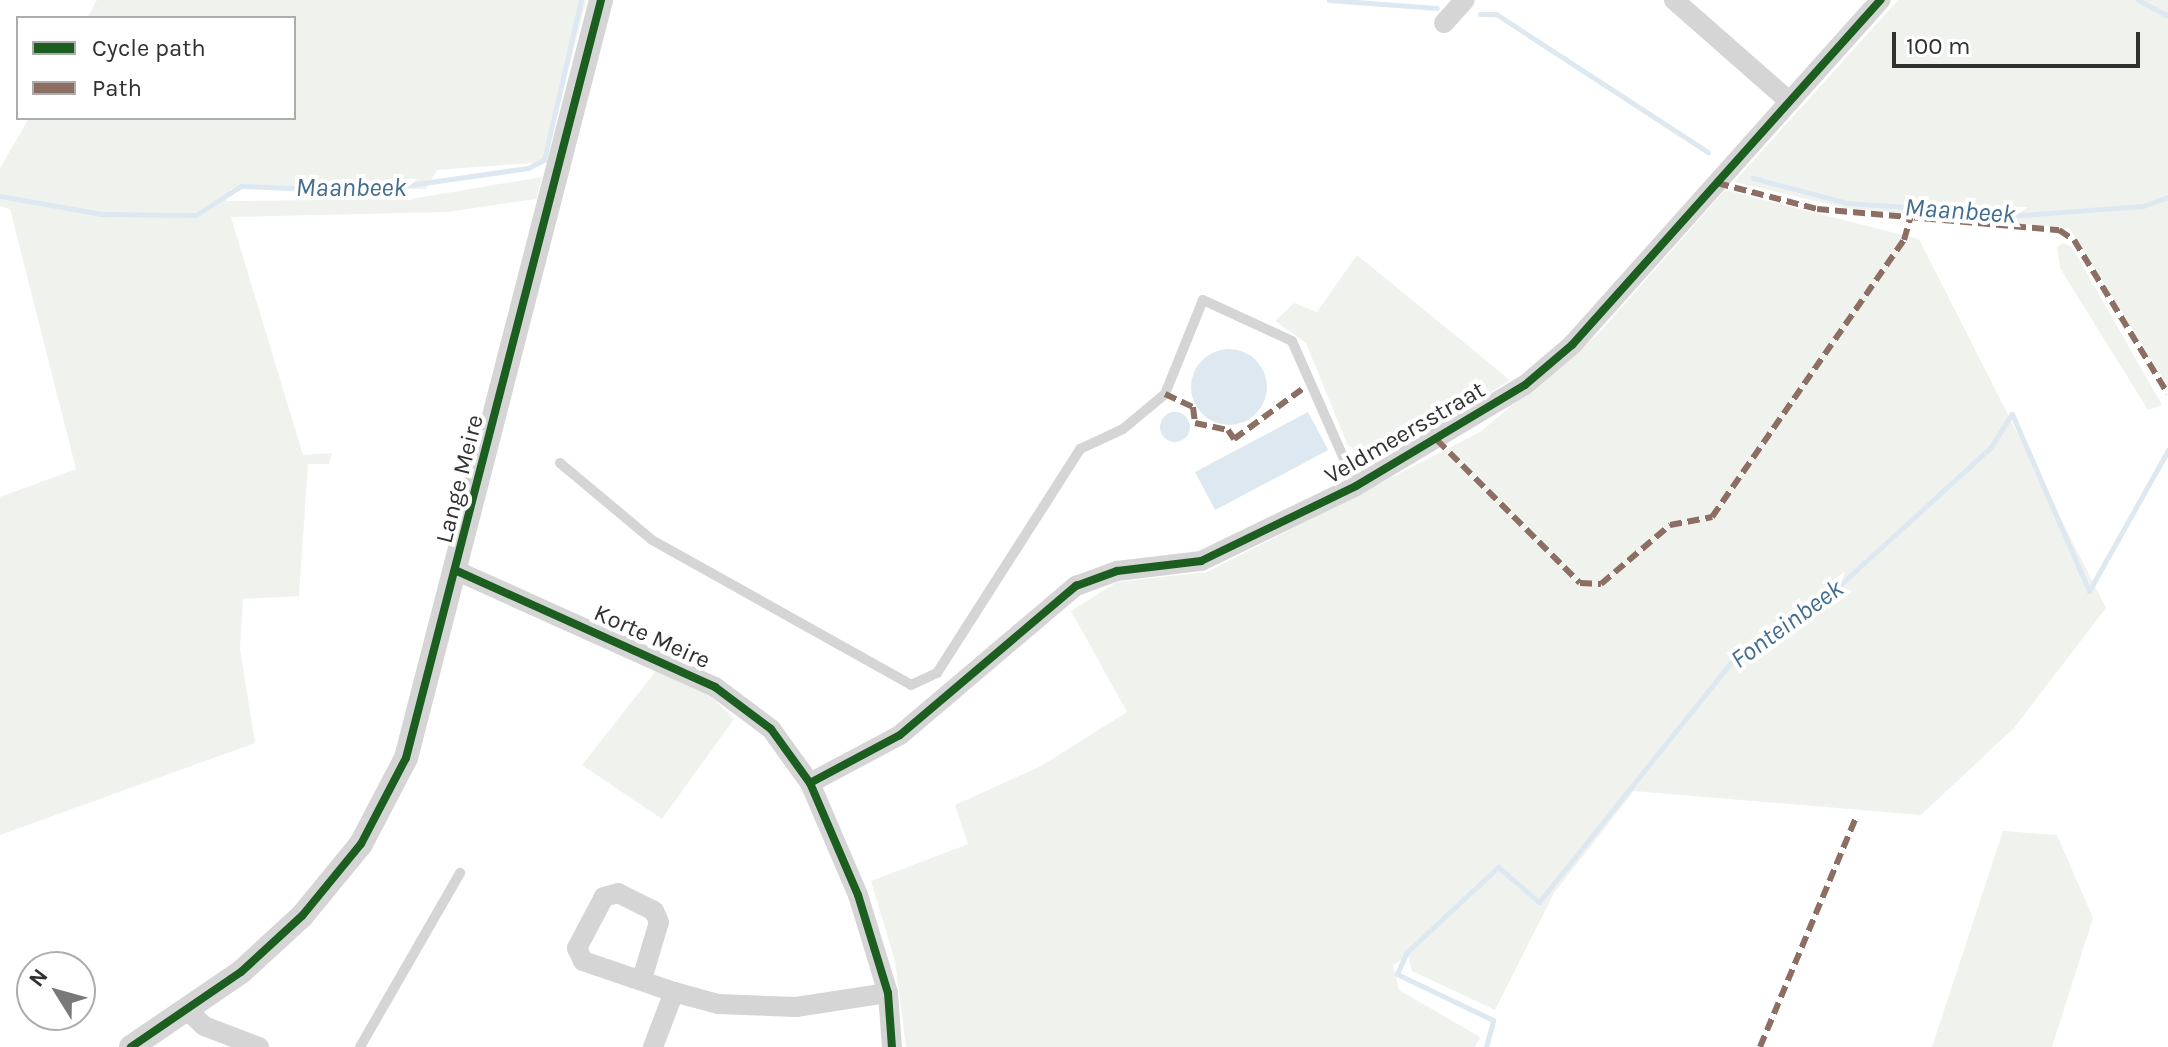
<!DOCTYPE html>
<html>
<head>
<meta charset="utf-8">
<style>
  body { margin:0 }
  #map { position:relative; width:2168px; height:1047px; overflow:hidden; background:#fff; font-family:Karla,sans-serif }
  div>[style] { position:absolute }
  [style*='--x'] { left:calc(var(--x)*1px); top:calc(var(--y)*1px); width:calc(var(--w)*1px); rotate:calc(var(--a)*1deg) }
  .green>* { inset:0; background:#f0f3ed }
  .water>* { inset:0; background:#dde8f1; transform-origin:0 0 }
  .round { border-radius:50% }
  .stream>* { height:5px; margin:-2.5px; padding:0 2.5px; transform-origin:2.5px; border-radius:2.5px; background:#dde8f1 }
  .service>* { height:10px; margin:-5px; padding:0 5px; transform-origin:5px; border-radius:5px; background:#d5d5d5 }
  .minor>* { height:20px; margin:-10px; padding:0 10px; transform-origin:10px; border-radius:10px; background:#d5d5d5 }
  .tertiary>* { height:24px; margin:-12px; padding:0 12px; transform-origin:12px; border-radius:12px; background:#d5d5d5 }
  .quiet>* { height:6px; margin-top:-3px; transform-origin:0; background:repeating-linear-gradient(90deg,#8d6e63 0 12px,transparent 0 18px) }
  .cycleway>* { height:8px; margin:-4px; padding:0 4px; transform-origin:4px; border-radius:4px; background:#1b5e20 }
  span { translate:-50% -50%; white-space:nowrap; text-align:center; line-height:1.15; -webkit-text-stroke:8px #fff; paint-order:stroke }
  .street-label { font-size:24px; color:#313131 }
  .water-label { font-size:26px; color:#436d90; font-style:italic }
  .legend { position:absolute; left:16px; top:16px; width:280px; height:104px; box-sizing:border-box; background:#fff; border:2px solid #adadad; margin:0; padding:10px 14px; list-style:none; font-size:24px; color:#313131 }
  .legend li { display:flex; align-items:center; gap:16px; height:40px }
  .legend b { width:40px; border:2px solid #adadad }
  .north { position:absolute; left:16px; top:951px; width:80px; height:80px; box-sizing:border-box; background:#fff; border:2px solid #adadad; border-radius:50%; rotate:307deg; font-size:22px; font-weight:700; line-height:32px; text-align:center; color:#313131 }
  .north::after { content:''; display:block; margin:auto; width:28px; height:36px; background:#797979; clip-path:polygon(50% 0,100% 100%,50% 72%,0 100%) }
  .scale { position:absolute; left:1892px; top:32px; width:248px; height:36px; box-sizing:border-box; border:4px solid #313131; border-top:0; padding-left:10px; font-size:24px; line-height:28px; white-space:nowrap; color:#313131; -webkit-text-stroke:6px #fff; paint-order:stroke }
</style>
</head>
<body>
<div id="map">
  <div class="green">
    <i style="clip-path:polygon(97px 0,586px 0,545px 162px,437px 170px,426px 189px,231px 189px,226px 201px,411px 199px,542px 177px,536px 199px,447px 212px,231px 217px,303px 455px,332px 453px,329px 464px,308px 464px,299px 596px,243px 599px,240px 649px,255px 743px,0 835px,0 497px,76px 469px,10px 209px,0 206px,0 168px,29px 118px,294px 118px,294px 18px,87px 18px)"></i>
    <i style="clip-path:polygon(1898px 0,2168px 0,2168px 386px,2069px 228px,1845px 208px,1734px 182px)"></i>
    <i style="clip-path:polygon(1725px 190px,1919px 239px,2106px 608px,2014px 728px,1921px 815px,1634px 791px,1554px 893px,1495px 1010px,1412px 971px,1408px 956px,1393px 965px,1399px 990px,1480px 1037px,1475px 1047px,906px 1047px,895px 961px,871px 881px,968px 844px,955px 805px,1041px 766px,1127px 712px,1071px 611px,1117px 582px,1207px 572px,1480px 432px,1598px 334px)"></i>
    <i style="clip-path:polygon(2063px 243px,2072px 247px,2162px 405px,2148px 410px,2060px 268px,2057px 247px)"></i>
    <i style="clip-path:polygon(1357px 255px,1510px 380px,1448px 421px,1367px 460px,1347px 444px,1306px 343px,1275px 321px,1294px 303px,1317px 312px)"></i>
    <i style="clip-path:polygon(656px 671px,710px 695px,734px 719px,662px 819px,582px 765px)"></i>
    <i style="clip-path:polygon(2003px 831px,2057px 835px,2093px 918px,2052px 1047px,1932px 1047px)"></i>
  </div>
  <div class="water">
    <i class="round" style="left:1191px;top:349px;width:76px;height:76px"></i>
    <i style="left:1308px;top:412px;width:43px;height:128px;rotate:62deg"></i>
    <i class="round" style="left:1160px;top:412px;width:30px;height:30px"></i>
  </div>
  <div class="stream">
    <i style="--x:1329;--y:0;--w:108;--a:4.2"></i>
    <i style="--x:2138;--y:0;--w:34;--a:28"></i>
    <i style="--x:1480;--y:14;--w:16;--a:0"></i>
    <i style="--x:1496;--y:14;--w:253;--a:33.1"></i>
    <i style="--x:1753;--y:178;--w:97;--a:14.9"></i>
    <i style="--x:1847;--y:203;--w:175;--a:3.9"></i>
    <i style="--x:2022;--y:215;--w:121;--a:-4.3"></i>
    <i style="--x:2143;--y:206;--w:27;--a:-20"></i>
    <i style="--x:0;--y:196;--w:103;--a:10.1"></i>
    <i style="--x:101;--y:214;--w:95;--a:0.6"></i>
    <i style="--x:196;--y:215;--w:54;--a:-32.8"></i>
    <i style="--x:241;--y:186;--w:127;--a:2.3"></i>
    <i style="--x:368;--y:191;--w:162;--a:-8.2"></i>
    <i style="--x:528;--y:168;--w:18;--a:-27"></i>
    <i style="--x:544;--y:160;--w:164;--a:-77"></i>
    <i style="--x:1486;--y:1047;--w:28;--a:-75"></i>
    <i style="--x:1493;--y:1020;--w:106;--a:-154.4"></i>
    <i style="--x:1397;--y:974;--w:24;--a:-66"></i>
    <i style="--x:1407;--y:952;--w:125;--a:-43"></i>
    <i style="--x:1498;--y:867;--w:54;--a:40.5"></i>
    <i style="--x:1539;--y:902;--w:317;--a:-51.3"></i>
    <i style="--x:1737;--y:655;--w:126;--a:-34.3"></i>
    <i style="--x:1841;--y:584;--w:203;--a:-42.4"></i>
    <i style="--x:1991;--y:447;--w:39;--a:-58"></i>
    <i style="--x:2012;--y:414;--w:193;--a:66.5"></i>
    <i style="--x:2089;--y:591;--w:162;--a:-60.7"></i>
  </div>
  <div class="service">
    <i style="--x:560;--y:463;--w:120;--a:39.9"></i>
    <i style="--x:652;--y:540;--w:297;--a:29.2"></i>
    <i style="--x:911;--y:685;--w:29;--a:-25"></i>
    <i style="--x:937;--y:673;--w:266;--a:-57.4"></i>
    <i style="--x:1080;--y:449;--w:47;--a:-24.9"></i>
    <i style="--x:1123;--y:429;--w:55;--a:-39.8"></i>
    <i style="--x:1165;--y:394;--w:101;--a:-68"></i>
    <i style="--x:1203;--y:300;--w:98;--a:24.7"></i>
    <i style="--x:1292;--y:341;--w:158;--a:66.2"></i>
    <i style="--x:360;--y:1047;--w:201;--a:-60.1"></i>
  </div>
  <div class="minor">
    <i style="--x:1674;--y:0;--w:154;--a:41.3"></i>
    <i style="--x:1444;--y:23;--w:31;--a:-48"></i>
    <i style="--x:457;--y:571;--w:283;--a:24.2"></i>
    <i style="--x:715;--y:687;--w:70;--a:36.9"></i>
    <i style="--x:771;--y:729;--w:67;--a:54.2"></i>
    <i style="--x:810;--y:783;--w:122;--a:66.8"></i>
    <i style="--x:858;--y:895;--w:102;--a:73"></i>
    <i style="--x:888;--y:993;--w:54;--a:85.8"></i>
    <i style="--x:810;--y:783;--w:102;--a:-28.1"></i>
    <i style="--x:900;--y:735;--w:231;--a:-40.3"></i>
    <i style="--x:1076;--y:586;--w:44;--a:-20.1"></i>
    <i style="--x:1117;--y:571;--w:85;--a:-6.8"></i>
    <i style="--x:1201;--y:561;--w:172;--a:-25.8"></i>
    <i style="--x:1356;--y:486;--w:197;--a:-30.9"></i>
    <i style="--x:1525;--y:385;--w:62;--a:-40.4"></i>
    <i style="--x:1572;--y:345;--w:463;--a:-48.2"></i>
    <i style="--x:642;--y:979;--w:59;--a:-73.4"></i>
    <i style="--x:659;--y:922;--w:12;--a:-114"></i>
    <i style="--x:654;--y:911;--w:40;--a:-153.4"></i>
    <i style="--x:618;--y:893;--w:15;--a:164"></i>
    <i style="--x:604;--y:897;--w:58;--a:117.9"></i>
    <i style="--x:577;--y:948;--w:14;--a:65"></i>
    <i style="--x:583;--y:961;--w:96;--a:18.8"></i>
    <i style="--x:187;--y:1010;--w:23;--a:43"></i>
    <i style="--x:204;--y:1026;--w:59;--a:20.9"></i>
    <i style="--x:653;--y:1047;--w:59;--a:-69.1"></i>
    <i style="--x:674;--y:992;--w:46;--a:15.3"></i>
    <i style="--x:718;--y:1004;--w:78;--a:2.2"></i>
    <i style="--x:796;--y:1007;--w:93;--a:-8.7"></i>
  </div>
  <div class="tertiary">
    <i style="--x:131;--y:1047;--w:133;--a:-34.3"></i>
    <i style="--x:241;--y:972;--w:83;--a:-42.6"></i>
    <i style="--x:302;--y:916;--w:93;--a:-50.7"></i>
    <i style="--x:361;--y:844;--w:97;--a:-62.4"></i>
    <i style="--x:406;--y:758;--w:783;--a:-75.57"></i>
  </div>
  <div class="quiet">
    <i style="--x:1717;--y:183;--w:103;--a:14.6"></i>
    <i style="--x:1817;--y:209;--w:243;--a:5"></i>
    <i style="--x:2059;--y:230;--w:18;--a:34"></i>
    <i style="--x:2074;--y:240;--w:180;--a:58.6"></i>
    <i style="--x:1165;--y:394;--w:31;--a:25"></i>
    <i style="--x:1193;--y:407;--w:16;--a:83"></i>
    <i style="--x:1195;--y:423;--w:34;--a:12"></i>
    <i style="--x:1228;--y:430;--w:11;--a:56"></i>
    <i style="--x:1234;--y:439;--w:88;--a:-36.2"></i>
    <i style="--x:1437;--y:440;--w:202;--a:45"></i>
    <i style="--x:1580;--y:583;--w:21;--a:3"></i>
    <i style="--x:1601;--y:584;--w:91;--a:-40.5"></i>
    <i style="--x:1670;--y:525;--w:43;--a:-10.8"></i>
    <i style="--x:1712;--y:517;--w:337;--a:-55.3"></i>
    <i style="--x:1904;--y:240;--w:22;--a:-74"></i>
    <i style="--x:1760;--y:1047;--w:251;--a:-67.3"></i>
  </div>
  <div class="cycleway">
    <i style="--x:457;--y:571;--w:283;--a:24.2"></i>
    <i style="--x:715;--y:687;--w:70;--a:36.9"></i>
    <i style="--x:771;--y:729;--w:67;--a:54.2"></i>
    <i style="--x:810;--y:783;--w:122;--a:66.8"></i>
    <i style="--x:858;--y:895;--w:102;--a:73"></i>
    <i style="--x:888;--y:993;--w:54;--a:85.8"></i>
    <i style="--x:810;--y:783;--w:102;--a:-28.1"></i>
    <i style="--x:900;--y:735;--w:231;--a:-40.3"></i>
    <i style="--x:1076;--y:586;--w:44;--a:-20.1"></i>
    <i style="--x:1117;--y:571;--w:85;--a:-6.8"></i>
    <i style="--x:1201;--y:561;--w:172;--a:-25.8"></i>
    <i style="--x:1356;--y:486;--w:197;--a:-30.9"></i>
    <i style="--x:1525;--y:385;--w:62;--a:-40.4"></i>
    <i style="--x:1572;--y:345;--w:463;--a:-48.2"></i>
    <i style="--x:131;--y:1047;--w:133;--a:-34.3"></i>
    <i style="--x:241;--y:972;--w:83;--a:-42.6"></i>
    <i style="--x:302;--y:916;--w:93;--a:-50.7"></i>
    <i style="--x:361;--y:844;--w:97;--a:-62.4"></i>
    <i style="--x:406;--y:758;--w:783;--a:-75.57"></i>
  </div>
  <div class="street-label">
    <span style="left:1405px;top:433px;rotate:-30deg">Veldmeersstraat</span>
    <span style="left:460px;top:479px;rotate:-76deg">Lange Meire</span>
    <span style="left:652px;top:637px;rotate:24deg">Korte Meire</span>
  </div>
  <div class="water-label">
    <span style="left:351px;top:188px">Maanbeek</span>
    <span style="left:1960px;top:211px;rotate:4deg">Maanbeek</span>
    <span style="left:1787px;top:624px;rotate:-36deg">Fonteinbeek</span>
  </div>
  <ul class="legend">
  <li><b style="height:10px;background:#1b5e20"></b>Cycle path</li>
  <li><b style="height:10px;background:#8d6e63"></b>Path</li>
  </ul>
  <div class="north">N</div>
  <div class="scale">100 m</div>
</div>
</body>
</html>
